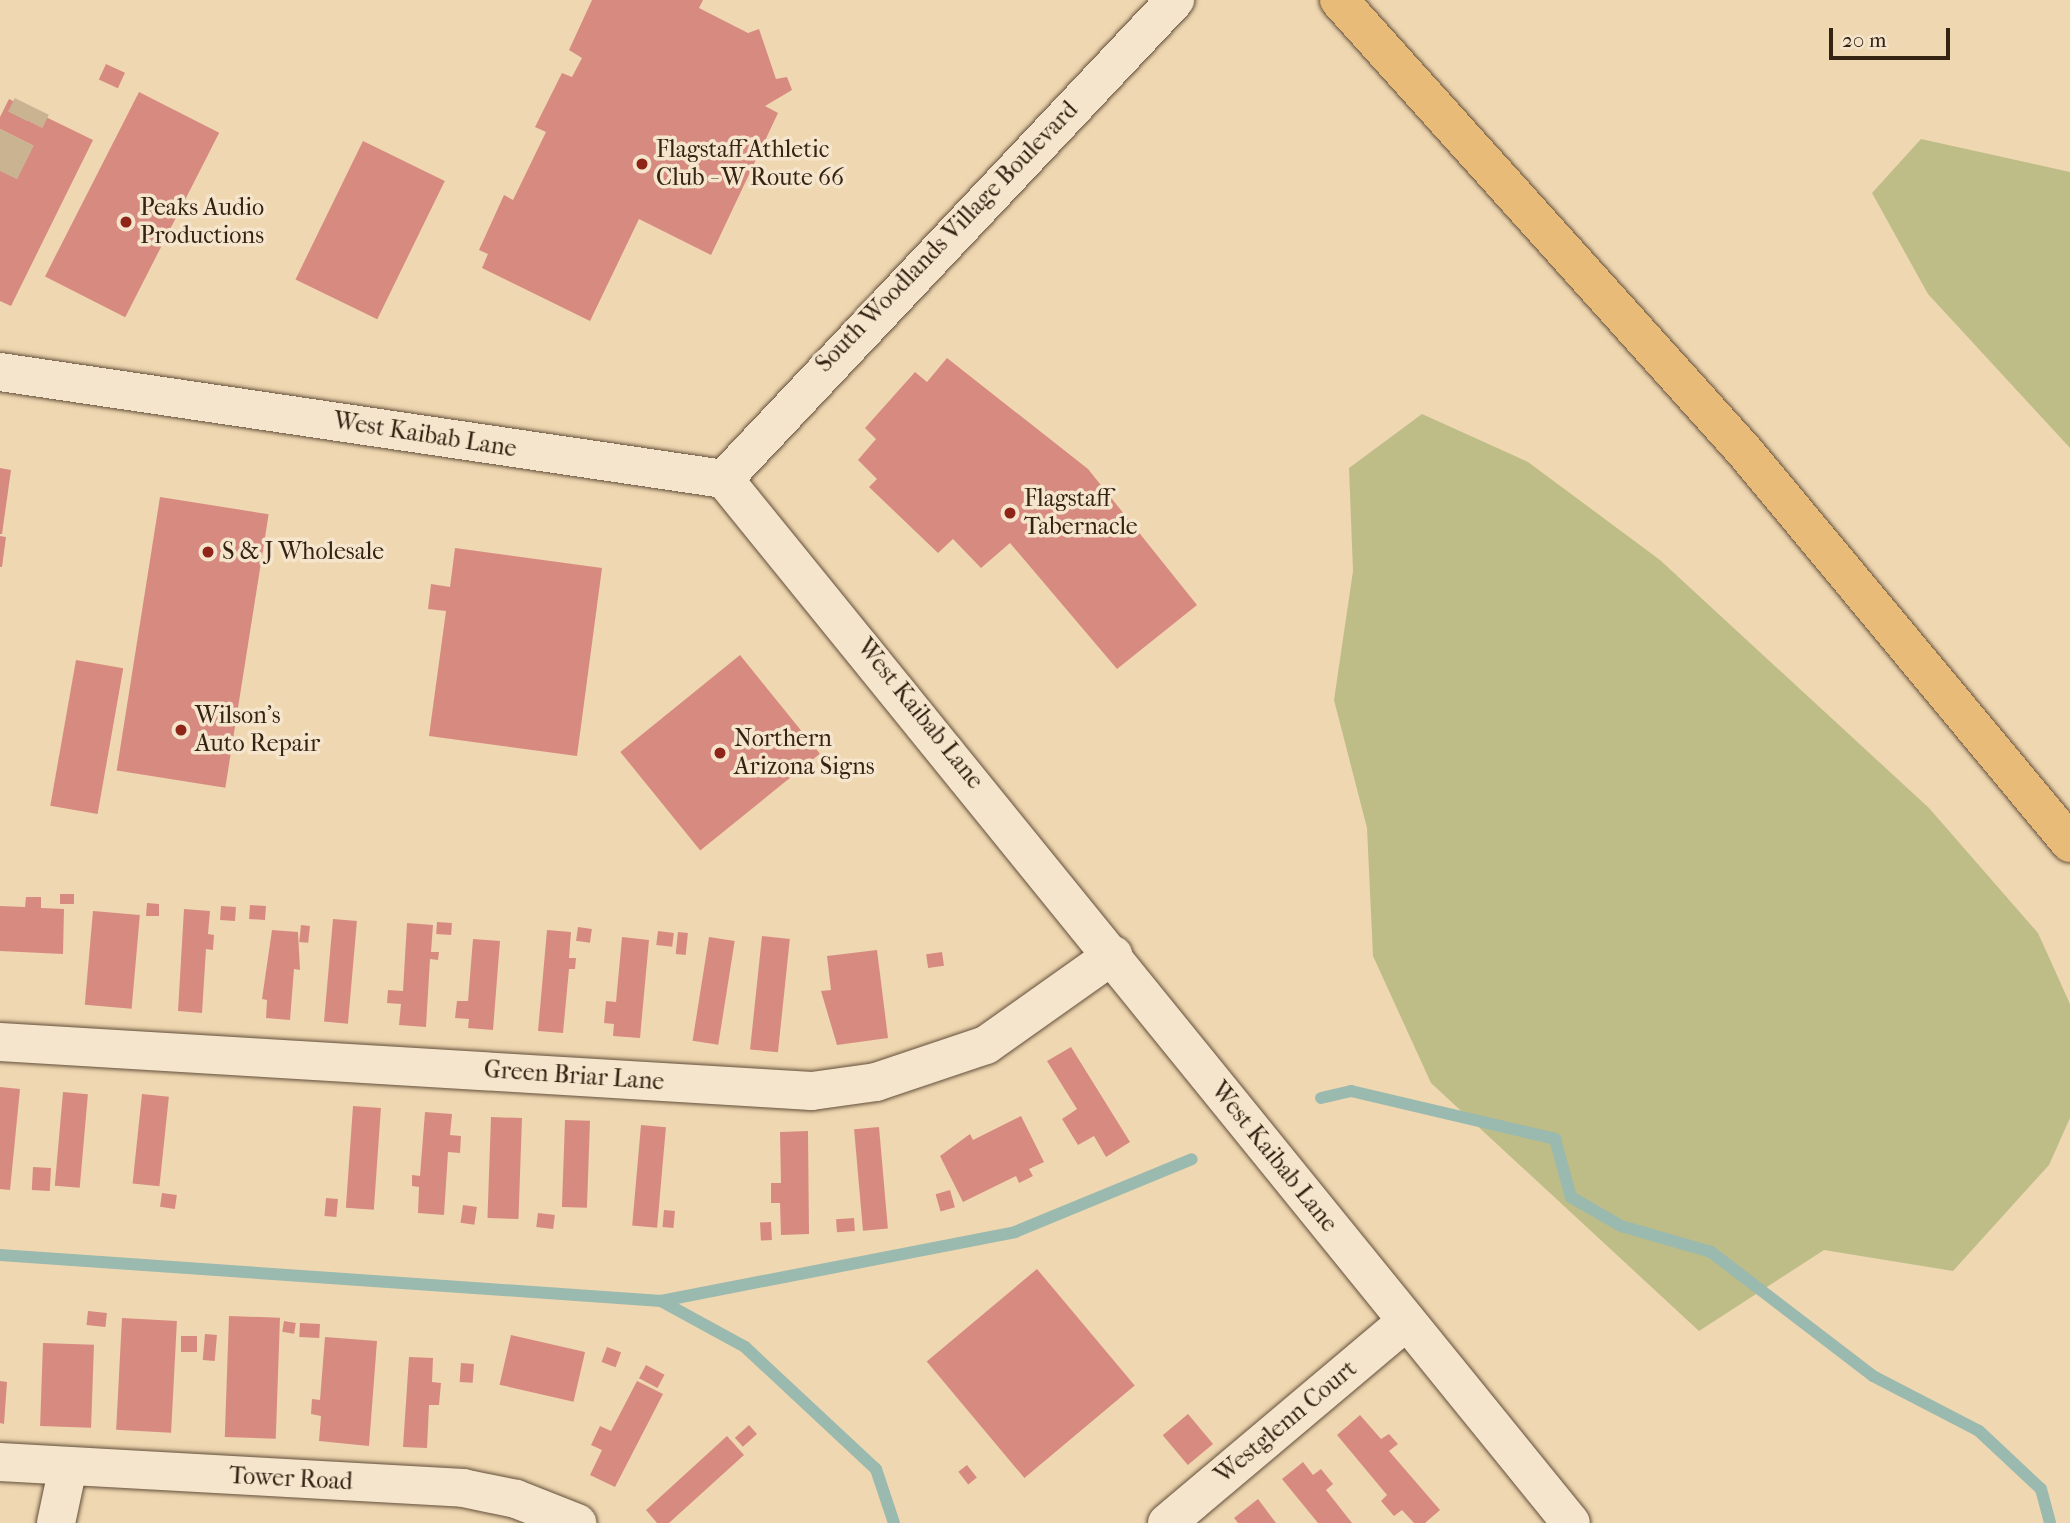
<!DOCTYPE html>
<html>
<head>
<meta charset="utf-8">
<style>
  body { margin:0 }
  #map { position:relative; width:2070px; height:1523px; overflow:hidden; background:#efd7b1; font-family:"IM FELL French Canon",serif }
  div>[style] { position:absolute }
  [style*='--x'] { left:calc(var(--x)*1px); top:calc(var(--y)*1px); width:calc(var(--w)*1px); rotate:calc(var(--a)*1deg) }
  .green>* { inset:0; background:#bebd88 }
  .stream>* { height:12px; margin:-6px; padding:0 6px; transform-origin:6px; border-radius:6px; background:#9ab9af }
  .building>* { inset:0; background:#d78b80; transform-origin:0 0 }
  .minor-tunnel>* { height:38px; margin-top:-19px; transform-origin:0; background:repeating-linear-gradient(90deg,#cab391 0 38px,transparent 0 57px) }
  .roads { filter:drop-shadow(0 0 2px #634f3a) drop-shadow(0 0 2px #634f3a) }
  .minor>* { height:38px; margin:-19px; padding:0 19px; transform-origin:19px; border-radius:19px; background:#f5e5cc }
  .major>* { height:38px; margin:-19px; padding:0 19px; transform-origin:19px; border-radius:19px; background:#e8bc78 }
  .dots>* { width:19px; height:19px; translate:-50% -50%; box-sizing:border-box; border:4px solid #f5e5cc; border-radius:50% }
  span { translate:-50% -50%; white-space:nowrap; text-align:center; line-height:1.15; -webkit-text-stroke:7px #f5e5cc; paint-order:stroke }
  .poi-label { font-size:24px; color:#342212 }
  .left { translate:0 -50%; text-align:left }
  .street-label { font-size:24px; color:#342212 }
  .scale { position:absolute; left:1829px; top:28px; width:121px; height:32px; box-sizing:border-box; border:4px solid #342212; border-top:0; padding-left:9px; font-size:21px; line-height:24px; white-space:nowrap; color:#342212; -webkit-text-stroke:5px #f5e5cc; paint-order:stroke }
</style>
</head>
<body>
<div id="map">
  <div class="green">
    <i style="clip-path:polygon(1921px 139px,2070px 172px,2070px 448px,1928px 294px,1872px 193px)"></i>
    <i style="clip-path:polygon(1422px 414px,1528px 462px,1660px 560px,1929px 808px,2038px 933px,2070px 1004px,2070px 1118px,2049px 1165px,1953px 1271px,1824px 1250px,1699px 1331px,1431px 1083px,1373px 956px,1367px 828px,1334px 700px,1353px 571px,1349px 468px)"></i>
  </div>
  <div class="stream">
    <i style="--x:1321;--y:1098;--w:31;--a:-13"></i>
    <i style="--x:1351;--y:1091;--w:210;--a:13.2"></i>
    <i style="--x:1555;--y:1139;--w:60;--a:74.6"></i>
    <i style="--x:1571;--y:1197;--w:58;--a:30.1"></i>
    <i style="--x:1621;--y:1226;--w:94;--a:16.1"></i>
    <i style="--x:1711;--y:1252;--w:204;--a:37.4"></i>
    <i style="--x:1873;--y:1376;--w:119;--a:27.4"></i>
    <i style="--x:1979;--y:1431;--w:85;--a:43.1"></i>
    <i style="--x:2041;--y:1489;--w:35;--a:75"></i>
    <i style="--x:0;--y:1255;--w:663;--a:3.98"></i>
    <i style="--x:661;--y:1301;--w:96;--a:28.7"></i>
    <i style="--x:745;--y:1347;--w:179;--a:43"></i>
    <i style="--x:876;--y:1469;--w:57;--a:71.6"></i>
    <i style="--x:661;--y:1301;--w:361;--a:-11"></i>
    <i style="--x:1015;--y:1232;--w:191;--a:-22.4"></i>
  </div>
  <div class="building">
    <i style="clip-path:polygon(592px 0,703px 0,699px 8px,748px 33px,759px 29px,776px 79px,787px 77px,792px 90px,765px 106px,778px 113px,711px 255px,639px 219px,590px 321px,482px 268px,488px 254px,479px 250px,504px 195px,513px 200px,546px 132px,535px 127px,562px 73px,572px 77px,582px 58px,569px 50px)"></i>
    <i style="left:106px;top:64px;width:21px;height:17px;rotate:25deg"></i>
    <i style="left:139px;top:92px;width:90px;height:207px;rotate:27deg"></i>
    <i style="clip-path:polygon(9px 99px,93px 140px,11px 306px,0 301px,0 117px)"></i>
    <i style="left:363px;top:141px;width:91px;height:154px;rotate:26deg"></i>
    <i style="clip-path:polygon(947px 358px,1088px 469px,1197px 605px,1117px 669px,1010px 543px,981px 568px,953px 539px,938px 553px,869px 487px,877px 479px,858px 460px,876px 439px,865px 428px,915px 372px,927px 382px)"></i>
    <i style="clip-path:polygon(0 468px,11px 470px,2px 534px,0 534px)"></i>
    <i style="left:160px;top:497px;width:110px;height:277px;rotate:9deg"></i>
    <i style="clip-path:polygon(0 536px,6px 537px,2px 567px,0 567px)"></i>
    <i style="clip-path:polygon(455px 548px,602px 568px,577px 756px,429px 736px,446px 611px,428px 609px,431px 584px,450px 587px)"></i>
    <i style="left:740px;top:655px;width:127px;height:154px;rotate:51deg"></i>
    <i style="left:76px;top:660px;width:48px;height:148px;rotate:10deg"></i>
    <i style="left:60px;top:894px;width:14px;height:10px"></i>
    <i style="clip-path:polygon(26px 897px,41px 897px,41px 908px,64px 909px,63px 954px,0 951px,0 906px,25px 907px)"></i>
    <i style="clip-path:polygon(147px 903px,159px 904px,159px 916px,146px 916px)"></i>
    <i style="left:250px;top:905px;width:16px;height:14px;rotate:4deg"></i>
    <i style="left:221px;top:906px;width:15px;height:14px;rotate:4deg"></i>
    <i style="clip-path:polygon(184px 909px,210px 911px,208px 934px,214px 935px,213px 950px,206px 949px,202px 1013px,178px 1011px)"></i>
    <i style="left:93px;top:911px;width:47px;height:94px;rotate:5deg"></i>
    <i style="left:333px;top:919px;width:24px;height:103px;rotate:5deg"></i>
    <i style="left:437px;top:922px;width:15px;height:12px;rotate:4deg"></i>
    <i style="clip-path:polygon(407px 923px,433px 925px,431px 952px,439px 952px,438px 960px,430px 959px,426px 1027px,399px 1025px,401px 1004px,387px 1003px,388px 990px,403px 991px)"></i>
    <i style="left:301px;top:925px;width:9px;height:17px;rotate:6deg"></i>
    <i style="left:578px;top:927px;width:14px;height:14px;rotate:8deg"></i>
    <i style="clip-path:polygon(272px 930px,298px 932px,300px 970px,294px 969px,290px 1020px,266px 1018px,267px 1000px,262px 999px)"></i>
    <i style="clip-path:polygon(547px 930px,571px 932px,569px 958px,576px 958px,575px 969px,569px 969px,563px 1033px,538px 1031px)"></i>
    <i style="left:658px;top:931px;width:16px;height:14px;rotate:7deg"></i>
    <i style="left:678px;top:932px;width:10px;height:22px;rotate:6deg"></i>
    <i style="left:762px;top:936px;width:28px;height:114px;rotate:6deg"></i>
    <i style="clip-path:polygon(622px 937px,649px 940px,640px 1038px,613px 1036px,614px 1024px,604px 1023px,606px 1001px,616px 1002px)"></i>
    <i style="left:709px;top:937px;width:26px;height:105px;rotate:9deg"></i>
    <i style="clip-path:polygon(473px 939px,500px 941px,493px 1030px,468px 1028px,469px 1019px,455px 1018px,457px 1001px,468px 1001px)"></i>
    <i style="clip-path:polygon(877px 950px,888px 1038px,837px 1045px,821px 991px,831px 990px,827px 956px)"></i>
    <i style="left:942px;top:952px;width:14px;height:16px;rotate:82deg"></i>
    <i style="clip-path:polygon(1071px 1047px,1130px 1142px,1106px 1157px,1094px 1136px,1078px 1145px,1062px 1119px,1077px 1109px,1047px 1061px)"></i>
    <i style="clip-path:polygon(0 1087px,20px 1089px,10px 1190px,0 1189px)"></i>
    <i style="left:63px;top:1092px;width:25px;height:94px;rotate:5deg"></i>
    <i style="left:142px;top:1094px;width:27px;height:90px;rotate:6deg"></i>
    <i style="left:353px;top:1106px;width:28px;height:102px;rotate:4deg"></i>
    <i style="clip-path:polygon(425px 1112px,452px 1114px,450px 1135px,461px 1136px,460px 1153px,448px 1152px,444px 1215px,418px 1213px,419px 1187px,412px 1186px,412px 1175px,420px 1176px)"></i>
    <i style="clip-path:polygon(1021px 1116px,1044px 1162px,1029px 1169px,1033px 1176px,1019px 1183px,1016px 1176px,963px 1202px,940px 1156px,970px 1134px,973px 1140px)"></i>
    <i style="left:491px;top:1117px;width:31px;height:101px;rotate:2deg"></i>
    <i style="left:565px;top:1120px;width:25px;height:87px;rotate:2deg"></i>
    <i style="left:641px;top:1125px;width:25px;height:101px;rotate:5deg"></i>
    <i style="left:879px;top:1127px;width:102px;height:25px;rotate:85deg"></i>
    <i style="clip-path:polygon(808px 1131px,809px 1234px,781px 1235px,780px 1203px,771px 1203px,771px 1183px,781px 1183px,780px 1132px)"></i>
    <i style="left:33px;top:1167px;width:18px;height:23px;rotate:3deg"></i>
    <i style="left:950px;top:1190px;width:18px;height:15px;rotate:74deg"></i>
    <i style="left:162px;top:1193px;width:15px;height:14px;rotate:8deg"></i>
    <i style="left:326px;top:1198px;width:12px;height:18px;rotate:5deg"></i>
    <i style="left:463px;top:1205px;width:14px;height:18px;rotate:8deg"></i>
    <i style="left:664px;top:1210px;width:11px;height:17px;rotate:5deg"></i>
    <i style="left:538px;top:1213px;width:17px;height:14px;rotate:7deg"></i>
    <i style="left:854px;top:1218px;width:13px;height:18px;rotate:86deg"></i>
    <i style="left:771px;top:1222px;width:18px;height:11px;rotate:87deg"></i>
    <i style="left:1037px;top:1269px;width:152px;height:144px;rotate:50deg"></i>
    <i style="left:88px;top:1311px;width:19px;height:14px;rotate:6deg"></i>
    <i style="left:229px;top:1316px;width:51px;height:121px;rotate:2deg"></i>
    <i style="left:122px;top:1318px;width:55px;height:112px;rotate:3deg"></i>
    <i style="left:284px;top:1321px;width:12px;height:11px;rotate:9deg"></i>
    <i style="left:300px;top:1323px;width:20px;height:14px;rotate:3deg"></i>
    <i style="left:205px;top:1334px;width:12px;height:26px;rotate:5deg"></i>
    <i style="left:511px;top:1335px;width:76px;height:51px;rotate:13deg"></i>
    <i style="left:181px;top:1336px;width:16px;height:16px"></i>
    <i style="clip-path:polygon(325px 1337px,377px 1341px,369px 1446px,319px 1441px,321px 1416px,311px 1414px,312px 1399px,320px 1400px)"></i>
    <i style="left:43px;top:1343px;width:51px;height:83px;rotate:2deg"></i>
    <i style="left:607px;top:1347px;width:15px;height:16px;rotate:20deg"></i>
    <i style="clip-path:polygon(409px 1357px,433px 1358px,432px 1382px,441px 1383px,439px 1405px,429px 1405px,427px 1448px,403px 1447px)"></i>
    <i style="left:461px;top:1363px;width:13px;height:19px;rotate:4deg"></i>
    <i style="left:646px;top:1365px;width:21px;height:15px;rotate:28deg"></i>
    <i style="clip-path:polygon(0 1381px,7px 1382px,4px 1424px,0 1423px)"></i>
    <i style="clip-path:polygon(637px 1381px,663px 1394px,615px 1487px,590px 1475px,602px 1450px,591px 1445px,600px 1426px,611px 1431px)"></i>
    <i style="left:1188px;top:1414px;width:39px;height:33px;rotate:50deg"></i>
    <i style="clip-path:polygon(1360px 1415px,1381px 1439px,1389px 1434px,1398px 1444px,1389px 1451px,1440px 1510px,1425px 1523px,1414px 1523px,1402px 1510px,1394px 1516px,1381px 1501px,1387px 1495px,1337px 1435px)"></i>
    <i style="left:749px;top:1425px;width:12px;height:19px;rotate:48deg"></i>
    <i style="clip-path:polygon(727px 1436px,744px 1455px,669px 1523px,657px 1523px,646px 1510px)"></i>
    <i style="clip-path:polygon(1303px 1462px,1313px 1475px,1321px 1469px,1333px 1484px,1326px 1490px,1352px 1523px,1318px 1523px,1282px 1479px)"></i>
    <i style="left:967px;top:1465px;width:16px;height:11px;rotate:52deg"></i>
    <i style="clip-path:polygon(1258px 1499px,1276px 1523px,1238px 1523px,1234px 1518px)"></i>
  </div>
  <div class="minor-tunnel">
    <i style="--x:0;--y:171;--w:72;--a:-63.8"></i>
  </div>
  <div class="roads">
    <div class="minor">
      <i style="--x:0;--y:372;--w:732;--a:8.41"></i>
      <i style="--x:724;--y:479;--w:1344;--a:50.95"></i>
      <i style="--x:724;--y:479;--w:658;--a:-46.72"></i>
      <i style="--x:0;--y:1042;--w:813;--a:3.45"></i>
      <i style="--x:812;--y:1091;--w:65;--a:-8"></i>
      <i style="--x:876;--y:1082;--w:116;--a:-18.6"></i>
      <i style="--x:986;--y:1045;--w:156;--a:-35.3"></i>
      <i style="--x:0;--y:1462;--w:464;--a:3.2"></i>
      <i style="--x:463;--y:1488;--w:54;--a:11.7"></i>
      <i style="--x:516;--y:1499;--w:66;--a:21.5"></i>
      <i style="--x:56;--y:1523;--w:57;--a:-77.9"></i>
      <i style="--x:1167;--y:1523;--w:312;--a:-40.1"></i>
    </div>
    <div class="major">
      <i style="--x:1339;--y:0;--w:609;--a:48.06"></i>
      <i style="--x:1746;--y:453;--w:507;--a:50.28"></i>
    </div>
  </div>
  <div class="dots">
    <i style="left:642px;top:164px;background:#8f2418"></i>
    <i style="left:126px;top:222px;background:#8f2418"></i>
    <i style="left:1010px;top:513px;background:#8f2418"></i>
    <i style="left:208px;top:552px;background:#8f2418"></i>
    <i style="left:181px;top:730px;background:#8f2418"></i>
    <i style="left:720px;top:753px;background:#8f2418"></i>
  </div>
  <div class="poi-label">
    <span class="left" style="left:656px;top:164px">Flagstaff Athletic<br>Club - W Route 66</span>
    <span class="left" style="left:140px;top:222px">Peaks Audio<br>Productions</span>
    <span class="left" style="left:1024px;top:513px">Flagstaff<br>Tabernacle</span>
    <span class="left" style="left:222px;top:552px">S &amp; J Wholesale</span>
    <span class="left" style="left:195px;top:730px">Wilson's<br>Auto Repair</span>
    <span class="left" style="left:734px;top:753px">Northern<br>Arizona Signs</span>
  </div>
  <div class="street-label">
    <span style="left:947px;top:237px;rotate:-46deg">South Woodlands Village Boulevard</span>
    <span style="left:425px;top:435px;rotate:9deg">West Kaibab Lane</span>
    <span style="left:920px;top:714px;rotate:51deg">West Kaibab Lane</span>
    <span style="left:574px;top:1076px;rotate:4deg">Green Briar Lane</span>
    <span style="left:1274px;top:1157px;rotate:51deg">West Kaibab Lane</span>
    <span style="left:1286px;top:1422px;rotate:-40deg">Westglenn Court</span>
    <span style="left:291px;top:1479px;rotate:3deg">Tower Road</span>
  </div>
  <div class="scale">20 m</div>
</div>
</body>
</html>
